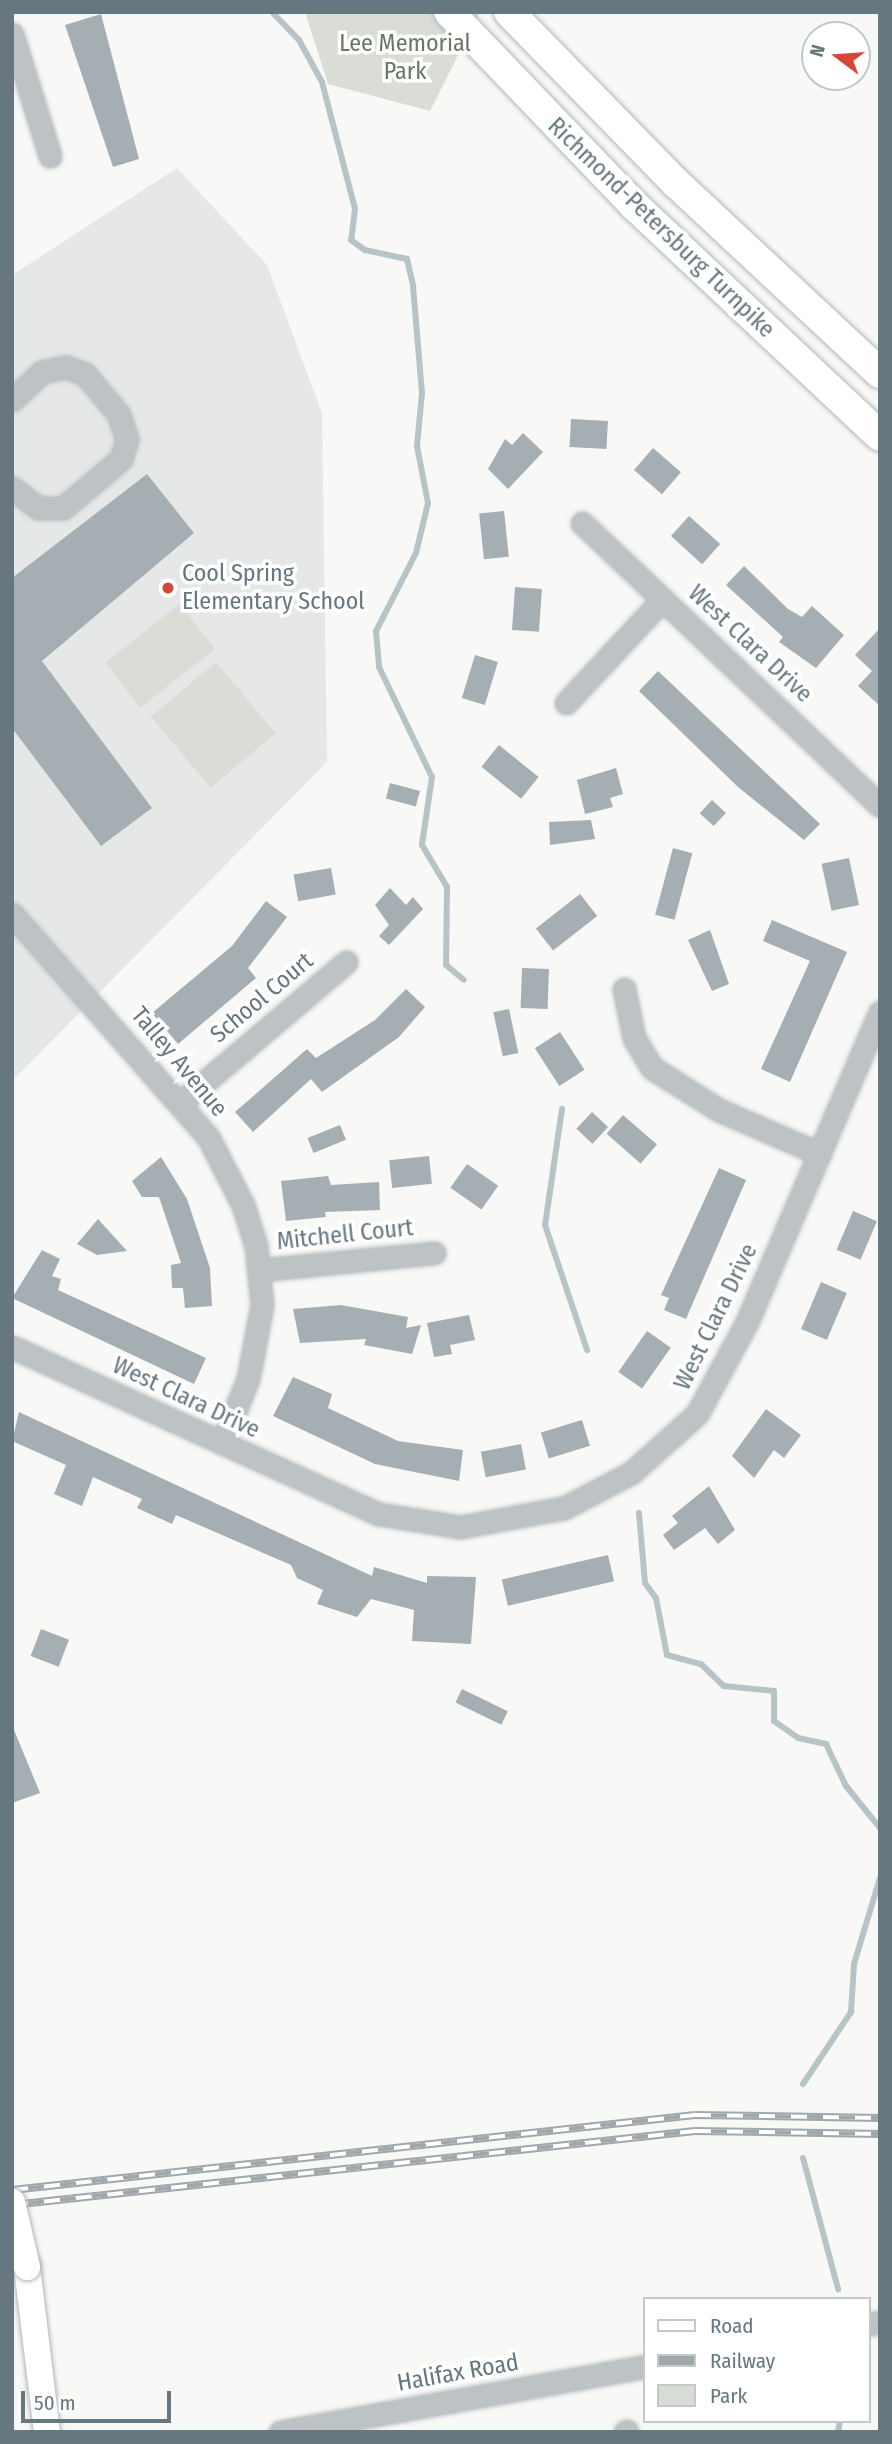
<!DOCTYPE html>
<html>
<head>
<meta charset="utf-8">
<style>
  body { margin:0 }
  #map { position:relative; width:892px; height:2444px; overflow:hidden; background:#f8f8f6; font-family:"Fira Sans Condensed",sans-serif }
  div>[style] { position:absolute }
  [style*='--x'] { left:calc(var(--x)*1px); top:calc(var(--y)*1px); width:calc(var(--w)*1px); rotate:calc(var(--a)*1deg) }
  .built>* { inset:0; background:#e6e8e7 }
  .green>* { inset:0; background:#d9ddd6; transform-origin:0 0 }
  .stream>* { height:6px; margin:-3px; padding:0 3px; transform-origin:3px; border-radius:3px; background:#b7c4c7 }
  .building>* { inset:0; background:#a5afb3; transform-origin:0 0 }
  .roads { filter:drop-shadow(0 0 2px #b1b7ba) drop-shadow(0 0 2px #b1b7ba) }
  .minor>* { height:21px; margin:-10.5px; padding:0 10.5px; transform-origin:10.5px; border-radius:10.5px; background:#bdc3c5 }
  .major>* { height:26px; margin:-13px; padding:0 13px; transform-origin:13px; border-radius:13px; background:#fff }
  .highway>* { height:30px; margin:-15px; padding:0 15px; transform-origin:15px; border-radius:15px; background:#fff }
  .rail>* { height:8px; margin-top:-4px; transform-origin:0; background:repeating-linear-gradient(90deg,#fff 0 16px,#a0a8ac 0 32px); box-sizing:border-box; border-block:2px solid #a0a8ac }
  .bridges { filter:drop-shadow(0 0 2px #b1b7ba) drop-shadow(0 0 2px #b1b7ba) }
  .major-bridge>* { height:26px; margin:-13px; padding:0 13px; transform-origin:13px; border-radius:13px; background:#fff }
  .dots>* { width:19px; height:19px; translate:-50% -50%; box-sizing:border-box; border:4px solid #fff; border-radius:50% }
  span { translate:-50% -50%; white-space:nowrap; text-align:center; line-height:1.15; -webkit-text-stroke:7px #fff; paint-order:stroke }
  .park-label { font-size:24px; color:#6a7764 }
  .street-label { font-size:24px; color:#66777f }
  .poi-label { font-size:24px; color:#66777f }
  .left { translate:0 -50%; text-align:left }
  .frame { position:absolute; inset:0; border:14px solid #66777f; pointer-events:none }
  .legend { position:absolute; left:643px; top:2297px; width:228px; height:126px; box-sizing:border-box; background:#fff; border:2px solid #c2c9cc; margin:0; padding:9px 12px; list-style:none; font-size:21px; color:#66777f }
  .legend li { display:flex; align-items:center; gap:14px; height:35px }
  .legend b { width:35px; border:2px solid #c2c9cc }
  .north { position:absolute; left:801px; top:21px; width:70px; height:70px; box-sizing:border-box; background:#fff; border:2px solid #c2c9cc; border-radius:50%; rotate:286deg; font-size:19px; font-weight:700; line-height:28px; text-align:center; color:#66777f }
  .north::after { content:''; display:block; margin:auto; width:24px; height:32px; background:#d54739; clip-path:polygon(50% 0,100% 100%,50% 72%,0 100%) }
  .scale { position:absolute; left:21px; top:2391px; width:150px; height:32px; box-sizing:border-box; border:4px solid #66777f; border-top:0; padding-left:9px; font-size:21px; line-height:24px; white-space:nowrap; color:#66777f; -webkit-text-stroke:5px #fff; paint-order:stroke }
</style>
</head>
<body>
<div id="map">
  <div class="built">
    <i style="clip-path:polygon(177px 168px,267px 265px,322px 413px,327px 762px,12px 1081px,12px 275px)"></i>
  </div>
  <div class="green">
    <i style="clip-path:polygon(305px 12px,480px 12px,430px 111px,328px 84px)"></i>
    <i style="left:180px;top:604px;width:57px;height:95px;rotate:52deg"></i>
    <i style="left:216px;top:662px;width:93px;height:85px;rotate:50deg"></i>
  </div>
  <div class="stream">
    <i style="--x:272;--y:12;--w:39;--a:46"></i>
    <i style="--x:299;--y:40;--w:48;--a:61.3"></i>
    <i style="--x:322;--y:82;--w:131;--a:75.4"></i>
    <i style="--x:355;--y:209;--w:31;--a:97"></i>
    <i style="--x:351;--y:240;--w:17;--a:36"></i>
    <i style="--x:365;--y:250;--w:43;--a:12.1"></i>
    <i style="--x:407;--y:259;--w:28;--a:77"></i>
    <i style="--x:413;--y:286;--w:107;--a:85.2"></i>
    <i style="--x:422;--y:393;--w:53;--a:95.4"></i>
    <i style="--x:417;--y:446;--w:58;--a:79.1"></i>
    <i style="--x:428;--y:503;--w:51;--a:103.5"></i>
    <i style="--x:416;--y:553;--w:88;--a:117.1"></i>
    <i style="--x:376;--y:631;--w:36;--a:85"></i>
    <i style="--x:379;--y:667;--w:122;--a:64.3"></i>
    <i style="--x:432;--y:777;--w:69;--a:98.4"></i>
    <i style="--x:422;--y:845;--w:49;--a:59.2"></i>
    <i style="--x:447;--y:887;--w:78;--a:90.7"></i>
    <i style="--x:446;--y:965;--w:23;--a:40"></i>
    <i style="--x:562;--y:1109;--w:117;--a:98.3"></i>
    <i style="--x:545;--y:1225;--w:132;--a:71.4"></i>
    <i style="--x:639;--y:1513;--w:70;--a:85.1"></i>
    <i style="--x:645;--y:1583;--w:19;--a:54"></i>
    <i style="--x:656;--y:1598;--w:58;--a:79.1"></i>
    <i style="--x:667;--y:1655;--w:35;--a:15"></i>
    <i style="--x:701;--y:1664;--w:32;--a:44"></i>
    <i style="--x:724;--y:1686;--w:50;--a:5.7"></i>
    <i style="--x:774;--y:1691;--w:30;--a:90"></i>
    <i style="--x:774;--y:1721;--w:29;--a:35"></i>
    <i style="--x:798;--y:1738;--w:29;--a:12"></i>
    <i style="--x:826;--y:1744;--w:47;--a:64.5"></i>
    <i style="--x:846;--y:1786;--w:54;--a:51"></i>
    <i style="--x:803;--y:2084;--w:87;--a:-56.3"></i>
    <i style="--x:851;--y:2012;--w:48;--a:-86.4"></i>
    <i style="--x:854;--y:1964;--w:90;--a:-73.2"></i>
    <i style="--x:803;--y:2158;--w:136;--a:75"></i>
    <i style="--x:838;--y:2432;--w:11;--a:-80"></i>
  </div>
  <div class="building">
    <i style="clip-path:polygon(101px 14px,139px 159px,113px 167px,65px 25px)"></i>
    <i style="left:571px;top:419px;width:37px;height:28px;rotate:3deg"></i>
    <i style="clip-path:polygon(523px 433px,543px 452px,508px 489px,488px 469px,505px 439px,512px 445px)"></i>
    <i style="left:653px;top:448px;width:37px;height:29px;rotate:41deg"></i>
    <i style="clip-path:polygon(147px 474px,194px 533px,42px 661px,152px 808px,101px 846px,12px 728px,12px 578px)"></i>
    <i style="left:504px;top:511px;width:46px;height:25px;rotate:84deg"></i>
    <i style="left:689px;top:516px;width:42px;height:27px;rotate:42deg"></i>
    <i style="clip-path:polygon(744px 566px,788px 609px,802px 617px,812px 606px,844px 635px,816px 668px,779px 642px,783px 637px,726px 585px)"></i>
    <i style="left:515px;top:587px;width:27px;height:43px;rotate:4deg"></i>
    <i style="clip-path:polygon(880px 628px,880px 706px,858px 686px,872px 671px,855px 655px)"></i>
    <i style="left:475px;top:655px;width:24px;height:45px;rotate:17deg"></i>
    <i style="clip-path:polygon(658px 671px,820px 824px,804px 840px,738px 787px,639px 691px)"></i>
    <i style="left:499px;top:745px;width:51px;height:28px;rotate:39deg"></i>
    <i style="clip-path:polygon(616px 768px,623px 794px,610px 798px,613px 807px,585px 814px,577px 780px)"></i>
    <i style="left:390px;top:783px;width:31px;height:16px;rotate:15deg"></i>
    <i style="left:712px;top:800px;width:19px;height:18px;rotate:43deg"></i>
    <i style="clip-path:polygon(591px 820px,595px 839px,550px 845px,549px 822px)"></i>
    <i style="left:673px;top:848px;width:20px;height:69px;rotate:15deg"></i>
    <i style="left:849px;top:858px;width:48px;height:28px;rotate:78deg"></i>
    <i style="left:331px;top:868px;width:27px;height:38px;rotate:80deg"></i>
    <i style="clip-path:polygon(390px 888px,406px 905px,413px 897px,423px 909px,389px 945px,379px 936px,389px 925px,375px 905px)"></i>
    <i style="left:580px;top:894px;width:28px;height:56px;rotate:52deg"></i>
    <i style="clip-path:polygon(266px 901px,287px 917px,248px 968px,256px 978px,178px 1044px,152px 1013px,232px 946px)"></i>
    <i style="clip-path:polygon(772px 920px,847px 952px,790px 1082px,761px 1069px,810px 961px,763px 941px)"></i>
    <i style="clip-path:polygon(710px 930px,729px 984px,712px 991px,688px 940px)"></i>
    <i style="left:522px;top:968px;width:27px;height:40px;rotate:2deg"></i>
    <i style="clip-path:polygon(406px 989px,425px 1007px,399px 1037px,322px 1092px,311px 1079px,253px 1132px,235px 1112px,307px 1049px,316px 1058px,375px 1020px)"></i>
    <i style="left:509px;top:1009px;width:45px;height:16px;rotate:78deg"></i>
    <i style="left:560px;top:1032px;width:45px;height:30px;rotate:57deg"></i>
    <i style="left:592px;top:1112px;width:22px;height:23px;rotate:43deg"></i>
    <i style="left:623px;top:1115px;width:45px;height:25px;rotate:41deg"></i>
    <i style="left:340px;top:1125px;width:16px;height:35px;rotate:68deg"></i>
    <i style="left:429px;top:1156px;width:28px;height:40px;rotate:84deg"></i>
    <i style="clip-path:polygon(161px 1157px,187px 1199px,210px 1268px,212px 1306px,185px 1308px,183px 1288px,172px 1288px,171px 1265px,181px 1263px,159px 1197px,142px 1197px,132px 1181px)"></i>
    <i style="left:467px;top:1164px;width:38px;height:29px;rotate:35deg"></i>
    <i style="clip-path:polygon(719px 1168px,746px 1180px,686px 1319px,664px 1310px,669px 1298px,661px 1295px)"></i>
    <i style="clip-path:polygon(328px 1176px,331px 1185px,379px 1182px,380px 1210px,325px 1212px,326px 1217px,286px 1221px,281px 1181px)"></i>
    <i style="left:853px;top:1211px;width:26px;height:42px;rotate:23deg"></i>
    <i style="clip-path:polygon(98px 1219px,127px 1251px,97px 1255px,77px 1244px)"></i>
    <i style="clip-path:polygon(42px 1250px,60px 1259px,52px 1276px,61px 1279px,58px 1290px,206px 1358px,194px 1384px,12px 1298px)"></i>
    <i style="left:821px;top:1282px;width:28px;height:51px;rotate:23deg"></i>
    <i style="clip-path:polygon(341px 1305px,408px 1317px,406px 1328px,421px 1325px,412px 1354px,364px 1345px,366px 1339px,300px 1343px,293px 1309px)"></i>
    <i style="clip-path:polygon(469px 1315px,475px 1340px,450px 1345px,452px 1354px,434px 1357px,427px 1323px)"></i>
    <i style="left:647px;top:1331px;width:29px;height:50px;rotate:35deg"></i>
    <i style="clip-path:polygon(293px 1377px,332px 1394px,328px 1408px,398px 1441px,463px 1450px,459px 1481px,375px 1464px,273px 1416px)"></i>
    <i style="clip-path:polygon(766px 1409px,801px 1435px,784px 1458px,774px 1450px,754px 1478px,732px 1456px)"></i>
    <i style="clip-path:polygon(19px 1412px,372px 1576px,374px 1567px,427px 1583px,427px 1576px,476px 1577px,471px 1644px,412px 1641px,414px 1610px,371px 1599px,357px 1617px,317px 1604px,323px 1590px,297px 1578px,291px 1565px,176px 1515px,172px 1524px,137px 1508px,142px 1499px,93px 1477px,82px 1506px,54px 1494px,66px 1465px,12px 1441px)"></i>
    <i style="left:582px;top:1420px;width:27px;height:43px;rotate:73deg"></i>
    <i style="left:521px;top:1444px;width:26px;height:41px;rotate:79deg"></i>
    <i style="clip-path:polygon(709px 1486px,735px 1530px,718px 1544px,705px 1528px,674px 1550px,663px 1535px,678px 1523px,672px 1516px)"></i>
    <i style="left:608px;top:1555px;width:27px;height:109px;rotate:77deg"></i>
    <i style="left:41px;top:1629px;width:30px;height:29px;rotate:21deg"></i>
    <i style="left:462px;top:1689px;width:51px;height:15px;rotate:26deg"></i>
    <i style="clip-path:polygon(12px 1725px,40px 1793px,12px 1803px)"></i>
  </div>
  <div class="roads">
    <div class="minor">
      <i style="--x:12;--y:34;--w:128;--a:72.7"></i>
      <i style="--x:12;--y:400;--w:41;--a:-43"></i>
      <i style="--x:42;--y:372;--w:25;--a:-12"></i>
      <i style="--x:66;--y:367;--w:20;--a:20"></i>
      <i style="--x:85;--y:374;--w:53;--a:50.3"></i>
      <i style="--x:119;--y:415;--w:25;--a:72"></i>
      <i style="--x:127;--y:439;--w:21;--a:107"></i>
      <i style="--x:121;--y:459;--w:76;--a:139.8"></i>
      <i style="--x:63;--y:508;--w:25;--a:180"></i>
      <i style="--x:38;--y:508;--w:33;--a:-142"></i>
      <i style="--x:582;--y:523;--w:411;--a:43.5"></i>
      <i style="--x:566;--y:703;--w:142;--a:-47"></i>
      <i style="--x:12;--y:914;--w:297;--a:48.7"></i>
      <i style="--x:208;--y:1137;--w:76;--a:62.8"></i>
      <i style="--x:243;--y:1205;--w:43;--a:72.4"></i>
      <i style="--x:256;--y:1246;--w:59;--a:84.2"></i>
      <i style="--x:262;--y:1305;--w:75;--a:100.7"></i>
      <i style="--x:248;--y:1379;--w:69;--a:112.1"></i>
      <i style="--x:624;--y:989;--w:50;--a:78.5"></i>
      <i style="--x:634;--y:1038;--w:35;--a:59"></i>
      <i style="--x:652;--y:1068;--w:79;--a:32.1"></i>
      <i style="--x:719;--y:1110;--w:110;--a:23.5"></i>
      <i style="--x:180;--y:1103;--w:218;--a:-40.3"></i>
      <i style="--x:260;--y:1270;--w:175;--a:-5.6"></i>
      <i style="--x:12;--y:1347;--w:403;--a:24.5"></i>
      <i style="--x:379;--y:1514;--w:82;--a:9.1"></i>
      <i style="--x:460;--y:1527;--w:106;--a:-10.4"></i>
      <i style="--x:564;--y:1508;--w:76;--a:-27.6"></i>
      <i style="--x:631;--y:1473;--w:89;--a:-41.8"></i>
      <i style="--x:697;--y:1414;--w:105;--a:-61.5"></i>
      <i style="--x:747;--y:1322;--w:337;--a:-66.8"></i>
      <i style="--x:869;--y:2324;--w:11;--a:-10"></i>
      <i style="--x:280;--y:2432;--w:371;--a:-10.2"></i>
      <i style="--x:625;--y:2432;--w:2;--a:-27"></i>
    </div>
    <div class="major">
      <i style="--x:27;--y:2267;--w:166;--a:83.1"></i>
    </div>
    <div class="highway">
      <i style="--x:449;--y:12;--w:267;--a:46.2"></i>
      <i style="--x:634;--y:205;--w:337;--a:43.2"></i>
      <i style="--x:509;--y:12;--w:239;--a:45.7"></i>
      <i style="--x:676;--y:183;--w:279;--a:43"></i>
    </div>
  </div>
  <div class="rail">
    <i style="--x:12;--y:2190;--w:687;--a:-6.27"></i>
    <i style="--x:695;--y:2115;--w:185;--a:0.9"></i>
    <i style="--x:12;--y:2205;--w:687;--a:-6.18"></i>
    <i style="--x:695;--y:2131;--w:185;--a:0.9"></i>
  </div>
  <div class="bridges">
    <div class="major-bridge">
      <i style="--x:12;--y:2202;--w:67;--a:77"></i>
    </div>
  </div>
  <div class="dots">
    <i style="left:168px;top:588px;background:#d54739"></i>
  </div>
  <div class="park-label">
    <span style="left:405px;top:58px">Lee Memorial<br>Park</span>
  </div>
  <div class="street-label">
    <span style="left:661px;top:228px;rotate:44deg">Richmond-Petersburg Turnpike</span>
    <span style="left:750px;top:644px;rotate:43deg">West Clara Drive</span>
    <span style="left:262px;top:998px;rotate:-40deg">School Court</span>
    <span style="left:179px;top:1062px;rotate:50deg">Talley Avenue</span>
    <span style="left:345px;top:1235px;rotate:-6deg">Mitchell Court</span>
    <span style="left:716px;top:1317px;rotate:-64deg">West Clara Drive</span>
    <span style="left:186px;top:1398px;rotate:25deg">West Clara Drive</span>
    <span style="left:458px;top:2373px;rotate:-10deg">Halifax Road</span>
  </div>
  <div class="poi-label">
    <span class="left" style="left:182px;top:588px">Cool Spring<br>Elementary School</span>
  </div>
  <div class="frame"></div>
  <ul class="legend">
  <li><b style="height:9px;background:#fff"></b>Road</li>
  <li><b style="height:9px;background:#a0a8ac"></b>Railway</li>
  <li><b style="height:19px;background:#d9ddd6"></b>Park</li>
  </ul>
  <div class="north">N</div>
  <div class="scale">50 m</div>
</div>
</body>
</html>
